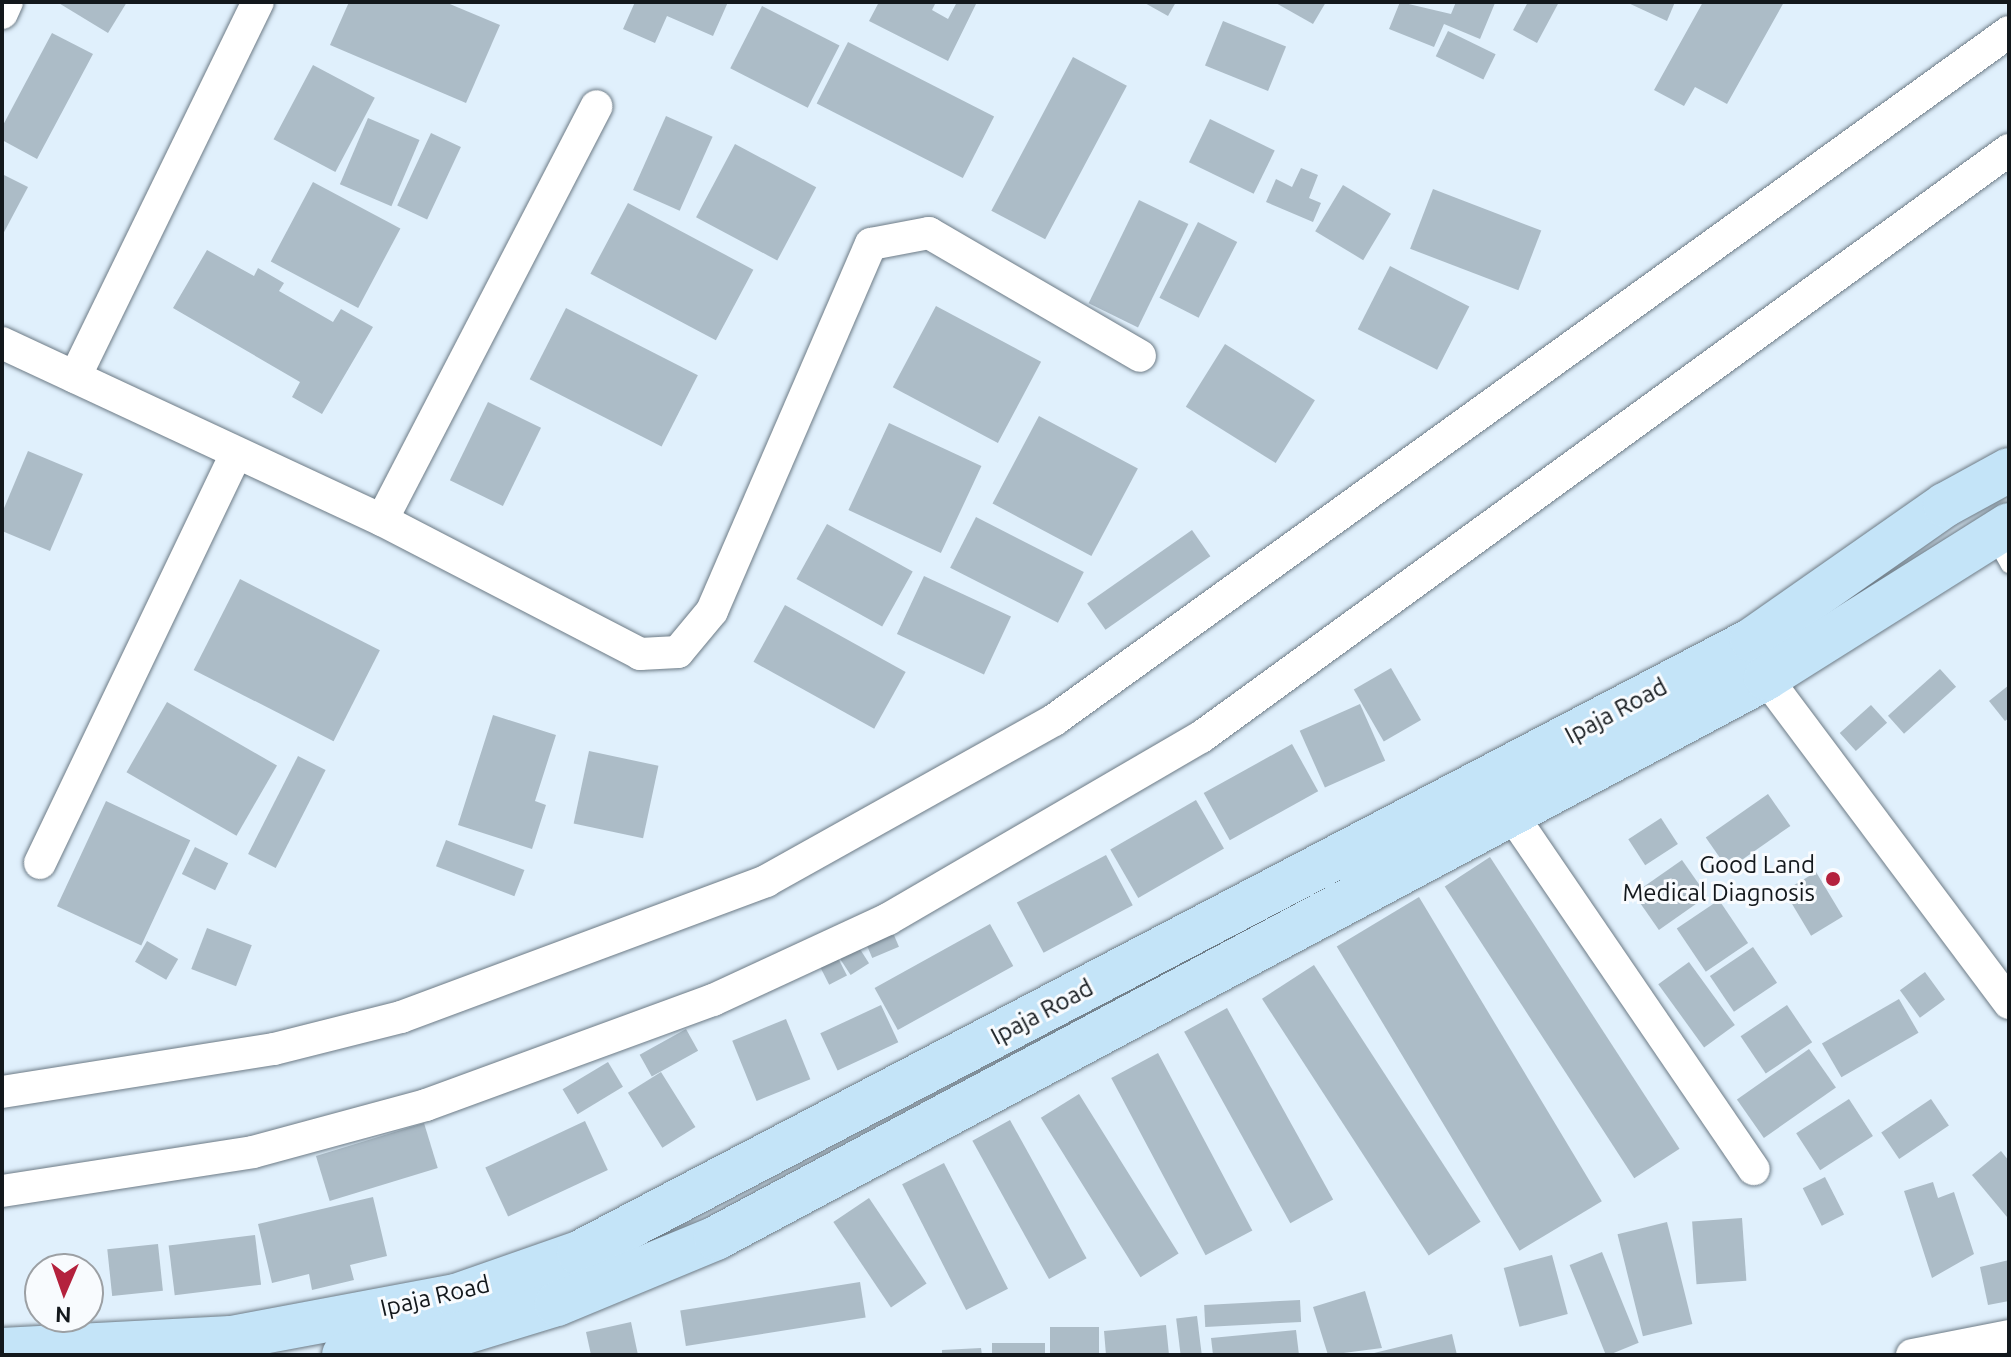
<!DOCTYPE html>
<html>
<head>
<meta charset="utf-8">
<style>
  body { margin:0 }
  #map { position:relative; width:2011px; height:1357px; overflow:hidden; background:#e0f0fc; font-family:Ubuntu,sans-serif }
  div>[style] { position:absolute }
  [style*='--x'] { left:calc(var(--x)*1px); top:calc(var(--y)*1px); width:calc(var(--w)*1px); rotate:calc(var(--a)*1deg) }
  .building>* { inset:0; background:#acbcc7; transform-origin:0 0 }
  .roads { filter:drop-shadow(0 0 2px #6d7b86) drop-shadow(0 0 2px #6d7b86) }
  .service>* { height:16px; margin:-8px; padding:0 8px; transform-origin:8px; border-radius:8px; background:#fff }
  .minor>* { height:32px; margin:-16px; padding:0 16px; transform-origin:16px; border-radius:16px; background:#fff }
  .secondary>* { height:44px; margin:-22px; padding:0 22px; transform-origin:22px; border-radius:22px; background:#c4e4f8 }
  .dots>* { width:22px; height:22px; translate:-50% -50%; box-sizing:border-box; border:4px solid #f8fbfe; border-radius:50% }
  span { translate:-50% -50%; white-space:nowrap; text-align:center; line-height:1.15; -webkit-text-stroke:6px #f8fbfe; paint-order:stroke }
  .street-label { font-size:24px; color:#13181c }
  .poi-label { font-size:24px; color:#13181c }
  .right { translate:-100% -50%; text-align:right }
  .frame { position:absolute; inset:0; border:4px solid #13181c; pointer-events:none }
  .north { position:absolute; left:24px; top:1253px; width:80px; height:80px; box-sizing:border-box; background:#f8fbfe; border:2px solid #9ca0a4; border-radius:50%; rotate:182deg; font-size:22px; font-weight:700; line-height:32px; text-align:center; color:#13181c }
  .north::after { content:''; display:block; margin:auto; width:28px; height:36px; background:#b4213d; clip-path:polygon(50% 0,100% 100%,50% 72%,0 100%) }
</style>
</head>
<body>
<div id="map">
  <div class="building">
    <i style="clip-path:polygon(57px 2px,127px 2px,108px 33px)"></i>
    <i style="clip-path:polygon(349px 2px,445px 2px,500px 25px,466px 103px,330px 45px)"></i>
    <i style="clip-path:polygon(635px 2px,728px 2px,713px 36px,667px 16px,655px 43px,623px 29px)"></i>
    <i style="clip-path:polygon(879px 2px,936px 2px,932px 10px,948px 19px,957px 2px,977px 2px,948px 61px,869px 21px)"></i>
    <i style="clip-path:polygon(1143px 2px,1176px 2px,1168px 16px)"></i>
    <i style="clip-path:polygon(1274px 2px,1326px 2px,1313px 24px)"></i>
    <i style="clip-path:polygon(1400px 2px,1451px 14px,1456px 2px,1495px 3px,1480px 39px,1444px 24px,1434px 47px,1389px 29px)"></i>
    <i style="clip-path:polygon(1528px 2px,1559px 2px,1537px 43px,1513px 30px)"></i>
    <i style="clip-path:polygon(1626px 2px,1675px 2px,1667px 21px)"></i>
    <i style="clip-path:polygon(1703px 2px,1784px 2px,1727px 104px,1695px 87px,1684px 106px,1654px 90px)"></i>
    <i style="left:762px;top:6px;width:87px;height:70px;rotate:27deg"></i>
    <i style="left:1223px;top:21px;width:68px;height:48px;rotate:22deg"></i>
    <i style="left:1448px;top:31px;width:53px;height:28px;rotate:26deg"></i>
    <i style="clip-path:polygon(52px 33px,93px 54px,37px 159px,2px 140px,2px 127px)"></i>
    <i style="left:848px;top:42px;width:164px;height:69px;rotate:27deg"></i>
    <i style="left:1073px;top:57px;width:61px;height:174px;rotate:28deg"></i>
    <i style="left:313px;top:65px;width:70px;height:84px;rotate:28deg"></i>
    <i style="left:666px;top:116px;width:51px;height:81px;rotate:24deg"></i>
    <i style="left:368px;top:118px;width:56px;height:72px;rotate:23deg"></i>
    <i style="left:1210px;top:119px;width:72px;height:48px;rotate:26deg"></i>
    <i style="left:431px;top:133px;width:33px;height:80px;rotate:25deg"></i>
    <i style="left:735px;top:144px;width:92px;height:83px;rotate:28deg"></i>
    <i style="clip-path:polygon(1301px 168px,1318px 175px,1309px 198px,1321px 203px,1313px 222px,1266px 202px,1276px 179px,1292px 187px)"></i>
    <i style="clip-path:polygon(2px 174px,28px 187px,2px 236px)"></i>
    <i style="left:313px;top:182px;width:99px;height:90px;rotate:28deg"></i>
    <i style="left:1343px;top:185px;width:56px;height:54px;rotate:31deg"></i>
    <i style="left:1433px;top:189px;width:116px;height:64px;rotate:21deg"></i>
    <i style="left:1139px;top:200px;width:55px;height:115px;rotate:26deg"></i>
    <i style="left:628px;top:203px;width:142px;height:80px;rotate:28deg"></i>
    <i style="left:1198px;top:222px;width:44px;height:85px;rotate:27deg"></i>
    <i style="clip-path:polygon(207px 250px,254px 276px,258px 268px,284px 283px,279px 291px,333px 322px,341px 309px,373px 327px,322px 414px,292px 397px,300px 382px,173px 308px)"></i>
    <i style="left:1390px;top:266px;width:89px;height:71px;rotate:27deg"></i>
    <i style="left:936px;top:306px;width:119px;height:92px;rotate:28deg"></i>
    <i style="left:566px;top:308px;width:148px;height:80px;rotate:27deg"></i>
    <i style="left:1225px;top:344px;width:106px;height:74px;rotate:32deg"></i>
    <i style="left:488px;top:402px;width:59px;height:87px;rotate:26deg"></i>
    <i style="left:1039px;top:416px;width:112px;height:99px;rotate:28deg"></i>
    <i style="left:889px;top:423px;width:102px;height:96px;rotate:25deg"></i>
    <i style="clip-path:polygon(28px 451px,83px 474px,50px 551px,2px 531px,2px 513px)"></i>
    <i style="left:976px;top:517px;width:121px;height:57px;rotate:27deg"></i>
    <i style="left:827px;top:524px;width:98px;height:63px;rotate:29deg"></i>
    <i style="left:1192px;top:530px;width:32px;height:128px;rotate:55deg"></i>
    <i style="left:924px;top:576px;width:96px;height:64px;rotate:25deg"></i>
    <i style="left:240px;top:579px;width:157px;height:102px;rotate:27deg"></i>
    <i style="left:785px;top:605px;width:138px;height:65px;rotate:29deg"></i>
    <i style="left:1391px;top:668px;width:60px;height:43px;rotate:60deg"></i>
    <i style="left:1940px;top:669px;width:24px;height:70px;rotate:48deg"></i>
    <i style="clip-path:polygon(2009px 685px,2009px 718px,2005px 721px,1989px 701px)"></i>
    <i style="left:167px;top:702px;width:127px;height:81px;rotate:30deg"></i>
    <i style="left:1360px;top:704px;width:62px;height:66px;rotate:66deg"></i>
    <i style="left:1871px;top:705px;width:24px;height:42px;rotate:48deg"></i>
    <i style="clip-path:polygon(493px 715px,556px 735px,535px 801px,546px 805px,532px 849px,458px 825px)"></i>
    <i style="left:1292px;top:744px;width:54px;height:101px;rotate:61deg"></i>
    <i style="left:589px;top:751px;width:71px;height:74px;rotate:12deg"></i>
    <i style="left:298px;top:756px;width:31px;height:110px;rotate:27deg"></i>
    <i style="left:1768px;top:794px;width:39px;height:76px;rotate:55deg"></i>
    <i style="left:1196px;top:800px;width:56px;height:99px;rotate:60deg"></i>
    <i style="left:106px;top:801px;width:93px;height:116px;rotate:25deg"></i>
    <i style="left:1661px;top:818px;width:31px;height:39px;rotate:57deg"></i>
    <i style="left:446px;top:840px;width:84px;height:28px;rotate:21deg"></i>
    <i style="left:195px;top:847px;width:37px;height:30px;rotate:26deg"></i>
    <i style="left:1106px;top:855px;width:57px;height:101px;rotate:62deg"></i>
    <i style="left:1490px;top:857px;width:348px;height:54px;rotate:57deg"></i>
    <i style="left:1682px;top:860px;width:44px;height:59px;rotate:55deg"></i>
    <i style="left:1816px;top:872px;width:52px;height:37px;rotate:59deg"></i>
    <i style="left:1419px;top:897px;width:355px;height:96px;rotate:59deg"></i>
    <i style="left:1719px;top:900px;width:52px;height:51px;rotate:56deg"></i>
    <i style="left:888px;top:921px;width:28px;height:29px;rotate:67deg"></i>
    <i style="left:990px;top:924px;width:48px;height:132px;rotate:61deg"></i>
    <i style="left:207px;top:928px;width:48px;height:44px;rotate:21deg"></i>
    <i style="left:147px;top:941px;width:36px;height:24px;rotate:30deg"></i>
    <i style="left:856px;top:943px;width:24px;height:22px;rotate:57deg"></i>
    <i style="left:1753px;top:947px;width:43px;height:52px;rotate:56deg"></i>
    <i style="left:837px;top:956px;width:22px;height:20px;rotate:63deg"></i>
    <i style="left:1689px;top:962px;width:78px;height:38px;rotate:54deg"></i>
    <i style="left:1314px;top:965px;width:306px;height:62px;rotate:57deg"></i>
    <i style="left:1925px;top:972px;width:34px;height:31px;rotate:54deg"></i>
    <i style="left:1899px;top:999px;width:39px;height:89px;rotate:60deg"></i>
    <i style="left:881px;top:1005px;width:41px;height:67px;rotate:65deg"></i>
    <i style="left:1787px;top:1005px;width:45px;height:56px;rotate:56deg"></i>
    <i style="left:1227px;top:1008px;width:219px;height:49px;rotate:61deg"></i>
    <i style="left:786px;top:1019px;width:65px;height:58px;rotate:68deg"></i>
    <i style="left:686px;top:1029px;width:25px;height:53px;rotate:61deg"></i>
    <i style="left:1809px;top:1049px;width:47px;height:88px;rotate:55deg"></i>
    <i style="left:1158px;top:1053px;width:201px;height:53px;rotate:62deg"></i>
    <i style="left:608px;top:1062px;width:29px;height:53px;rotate:59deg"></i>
    <i style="left:661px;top:1072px;width:65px;height:39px;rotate:58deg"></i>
    <i style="left:1079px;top:1094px;width:188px;height:45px;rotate:58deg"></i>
    <i style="left:1849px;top:1099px;width:44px;height:63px;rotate:57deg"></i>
    <i style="left:1931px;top:1099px;width:32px;height:60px;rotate:56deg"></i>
    <i style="left:1010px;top:1120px;width:158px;height:43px;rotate:61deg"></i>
    <i style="left:585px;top:1121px;width:54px;height:110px;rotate:65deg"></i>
    <i style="left:424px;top:1123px;width:47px;height:113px;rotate:73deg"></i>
    <i style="clip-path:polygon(2001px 1151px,2009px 1161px,2007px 1217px,1972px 1175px)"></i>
    <i style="left:944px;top:1163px;width:141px;height:47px;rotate:63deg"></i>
    <i style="left:1825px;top:1177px;width:42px;height:25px;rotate:63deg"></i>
    <i style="clip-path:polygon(1933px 1182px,1938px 1198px,1954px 1192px,1974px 1254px,1932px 1278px,1904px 1191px)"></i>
    <i style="clip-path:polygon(373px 1197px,387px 1256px,350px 1265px,354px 1280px,312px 1290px,309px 1274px,272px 1283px,258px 1224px)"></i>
    <i style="left:869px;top:1198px;width:103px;height:43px;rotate:56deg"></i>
    <i style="left:1742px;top:1218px;width:63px;height:50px;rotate:86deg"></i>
    <i style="left:1667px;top:1222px;width:105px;height:51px;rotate:76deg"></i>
    <i style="left:255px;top:1235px;width:50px;height:87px;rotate:83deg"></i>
    <i style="left:158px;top:1244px;width:47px;height:51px;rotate:84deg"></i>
    <i style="left:1602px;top:1252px;width:98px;height:35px;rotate:68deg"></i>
    <i style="left:1552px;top:1255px;width:61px;height:50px;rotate:75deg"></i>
    <i style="clip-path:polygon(2009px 1260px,2009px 1301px,1988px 1305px,1980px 1267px)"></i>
    <i style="left:860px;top:1282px;width:36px;height:182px;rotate:81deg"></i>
    <i style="clip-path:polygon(1365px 1291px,1382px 1348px,1328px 1355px,1313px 1307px)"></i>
    <i style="left:1300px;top:1300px;width:22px;height:96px;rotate:87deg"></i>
    <i style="left:1197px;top:1316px;width:39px;height:21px;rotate:83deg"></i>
    <i style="clip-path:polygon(631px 1322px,638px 1355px,591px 1355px,586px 1332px)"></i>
    <i style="clip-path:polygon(1166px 1325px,1169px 1355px,1106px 1355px,1104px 1331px)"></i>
    <i style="left:1050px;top:1327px;width:49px;height:28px"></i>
    <i style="clip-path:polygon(1296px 1330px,1299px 1355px,1213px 1355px,1211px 1338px)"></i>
    <i style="clip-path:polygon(1452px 1334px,1457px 1355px,1370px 1355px,1370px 1354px)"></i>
    <i style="left:1045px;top:1343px;width:12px;height:53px;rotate:90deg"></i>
    <i style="clip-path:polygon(981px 1348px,982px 1355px,942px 1355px,942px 1350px)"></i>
  </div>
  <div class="roads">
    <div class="service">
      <i style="--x:1994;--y:538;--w:31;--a:61"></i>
    </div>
    <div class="minor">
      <i style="--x:2;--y:13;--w:12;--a:-66"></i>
      <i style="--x:2;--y:343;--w:419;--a:25"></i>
      <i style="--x:382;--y:520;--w:291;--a:27.4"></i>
      <i style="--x:640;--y:654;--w:38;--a:-3"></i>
      <i style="--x:678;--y:652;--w:53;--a:-50.3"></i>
      <i style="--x:712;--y:611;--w:400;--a:-66.6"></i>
      <i style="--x:871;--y:244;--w:59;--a:-10.7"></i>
      <i style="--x:929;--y:233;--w:244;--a:30.2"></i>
      <i style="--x:75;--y:377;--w:417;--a:-64"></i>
      <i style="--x:382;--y:520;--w:466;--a:-62.6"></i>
      <i style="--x:1766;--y:678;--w:406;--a:53.2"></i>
      <i style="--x:1508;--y:809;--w:436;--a:55.7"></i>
      <i style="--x:40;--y:863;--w:454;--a:-64.4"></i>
      <i style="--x:2;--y:1092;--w:275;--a:-9"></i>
      <i style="--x:274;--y:1049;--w:131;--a:-14.1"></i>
      <i style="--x:401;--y:1017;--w:390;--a:-20.4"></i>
      <i style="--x:766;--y:881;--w:330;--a:-29.2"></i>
      <i style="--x:1054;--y:720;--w:1177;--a:-35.77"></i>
      <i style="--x:2;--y:1191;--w:254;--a:-8.8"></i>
      <i style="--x:253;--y:1152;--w:179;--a:-15.2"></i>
      <i style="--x:426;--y:1105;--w:306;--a:-20.1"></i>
      <i style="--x:713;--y:1000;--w:193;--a:-24.8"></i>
      <i style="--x:888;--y:919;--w:362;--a:-30.2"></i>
      <i style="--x:1201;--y:737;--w:999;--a:-36"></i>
      <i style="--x:1912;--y:1355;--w:99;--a:-11.1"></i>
    </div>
    <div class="secondary">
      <i style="--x:2;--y:1350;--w:229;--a:-3"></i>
      <i style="--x:231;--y:1338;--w:229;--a:-10.6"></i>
      <i style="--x:456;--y:1296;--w:130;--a:-19.3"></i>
      <i style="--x:579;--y:1253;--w:1324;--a:-27.59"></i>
      <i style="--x:1752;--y:640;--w:236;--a:-35"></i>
      <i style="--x:1945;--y:505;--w:73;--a:-28.7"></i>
      <i style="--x:344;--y:1355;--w:120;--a:-10.6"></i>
      <i style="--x:462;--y:1333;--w:99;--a:-17"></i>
      <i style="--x:557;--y:1304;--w:172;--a:-22.5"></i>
      <i style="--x:716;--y:1238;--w:1190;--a:-28.07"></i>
      <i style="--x:1766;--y:678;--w:287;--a:-32.2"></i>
    </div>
  </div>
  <div class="dots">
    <i style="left:1833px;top:879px;background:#b4213d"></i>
  </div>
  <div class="street-label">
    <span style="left:1616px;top:711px;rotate:-28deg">Ipaja Road</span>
    <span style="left:1042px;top:1012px;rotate:-28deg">Ipaja Road</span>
    <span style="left:435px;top:1296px;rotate:-13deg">Ipaja Road</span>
  </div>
  <div class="poi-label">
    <span class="right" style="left:1815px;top:879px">Good Land<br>Medical Diagnosis</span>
  </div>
  <div class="frame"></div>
  <div class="north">N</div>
</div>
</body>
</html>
